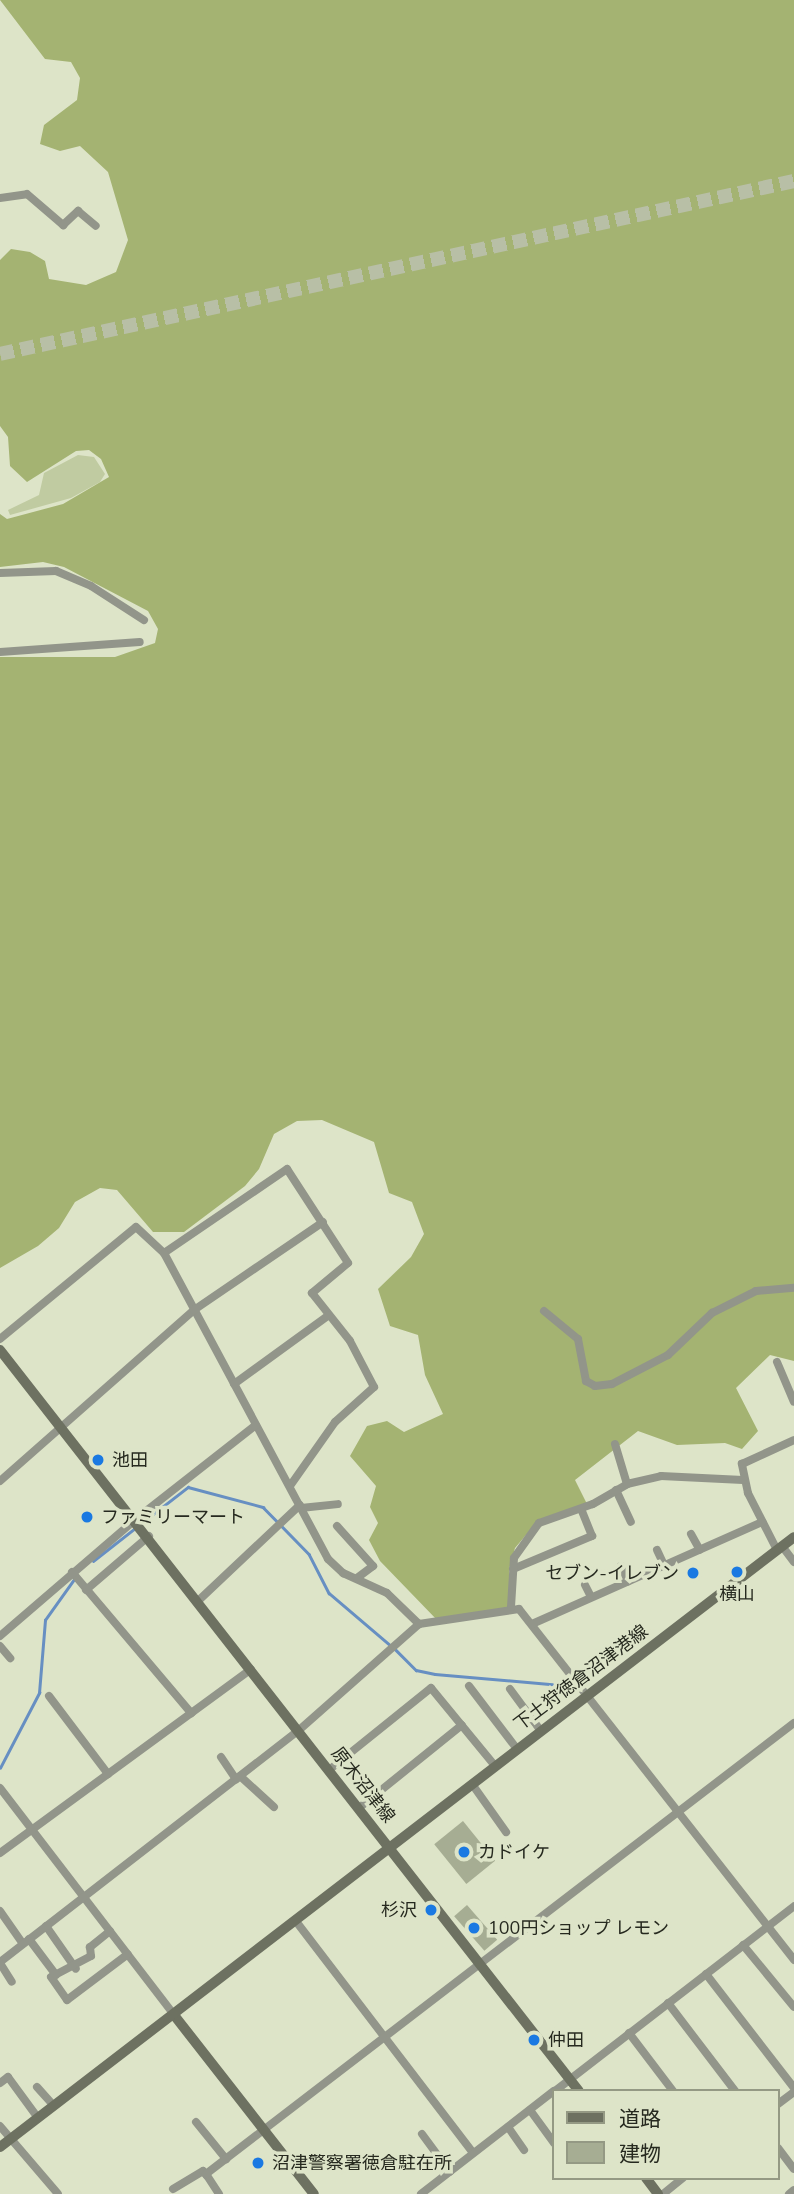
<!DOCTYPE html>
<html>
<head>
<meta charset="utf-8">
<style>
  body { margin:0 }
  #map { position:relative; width:794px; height:2194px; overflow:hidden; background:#dde4c8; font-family:"Nunito Sans","Noto Sans JP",sans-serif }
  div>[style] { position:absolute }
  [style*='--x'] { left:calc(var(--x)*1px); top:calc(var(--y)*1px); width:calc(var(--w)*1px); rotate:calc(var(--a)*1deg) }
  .green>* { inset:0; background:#c0cba1 }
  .forest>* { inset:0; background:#a4b372 }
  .stream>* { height:2.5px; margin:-1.25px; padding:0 1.25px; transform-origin:1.25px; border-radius:1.25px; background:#678fc2 }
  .building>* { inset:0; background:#a6ad93; transform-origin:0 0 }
  .highway-tunnel>* { height:14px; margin-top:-7px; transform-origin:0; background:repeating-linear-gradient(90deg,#b8bfa6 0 14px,transparent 0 21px) }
  .street>* { height:8px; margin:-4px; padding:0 4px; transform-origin:4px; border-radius:4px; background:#92958a }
  .secondary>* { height:10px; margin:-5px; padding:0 5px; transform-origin:5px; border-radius:5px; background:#6d7161 }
  .dots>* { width:19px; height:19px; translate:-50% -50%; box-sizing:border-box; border:4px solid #dde4c8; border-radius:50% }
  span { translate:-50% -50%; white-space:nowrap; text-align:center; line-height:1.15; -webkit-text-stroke:7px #dde4c8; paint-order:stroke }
  .poi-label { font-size:18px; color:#26291f }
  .left { translate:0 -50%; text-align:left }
  .right { translate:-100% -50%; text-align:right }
  .street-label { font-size:18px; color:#26291f }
  .legend { position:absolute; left:552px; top:2089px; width:228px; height:91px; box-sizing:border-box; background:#dde4c8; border:2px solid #949984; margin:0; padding:9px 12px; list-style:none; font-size:21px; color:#26291f }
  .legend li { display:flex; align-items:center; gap:14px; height:35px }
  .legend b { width:35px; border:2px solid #949984 }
</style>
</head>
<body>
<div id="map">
  <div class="green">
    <i style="clip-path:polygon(78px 455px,94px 457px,105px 474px,100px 482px,71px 498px,10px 515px,8px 510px,39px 495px,44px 473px)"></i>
  </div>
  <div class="forest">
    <i style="clip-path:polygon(0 0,794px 0,794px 1361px,770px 1355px,736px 1388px,758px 1431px,742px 1449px,725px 1443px,677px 1445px,638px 1431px,575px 1480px,588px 1506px,536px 1523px,515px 1548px,509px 1569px,511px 1607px,438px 1621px,380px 1561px,369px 1540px,378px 1523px,370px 1507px,376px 1486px,350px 1456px,367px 1426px,387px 1421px,404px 1432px,443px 1414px,425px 1375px,418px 1335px,390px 1326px,378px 1289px,411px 1257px,424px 1234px,412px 1202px,389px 1193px,374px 1142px,322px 1120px,297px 1121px,274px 1134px,259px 1169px,245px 1186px,184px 1232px,153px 1232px,117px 1190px,100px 1188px,75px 1202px,59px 1228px,38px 1246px,0 1268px,0 657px,115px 657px,155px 643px,158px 629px,148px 611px,64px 567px,43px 562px,0 567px,0 514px,7px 519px,63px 504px,109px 477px,101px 459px,89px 450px,76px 451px,27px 482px,10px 466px,8px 437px,0 426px,0 260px,11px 249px,30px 252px,45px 261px,49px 279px,86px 285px,116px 272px,128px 240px,108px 172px,80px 146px,60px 151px,40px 144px,44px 125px,77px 100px,80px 78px,71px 62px,45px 59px)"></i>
  </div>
  <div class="stream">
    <i style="--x:139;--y:1525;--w:62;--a:-37.8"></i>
    <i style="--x:188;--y:1487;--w:78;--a:14.9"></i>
    <i style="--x:263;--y:1507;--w:66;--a:45.6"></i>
    <i style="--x:309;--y:1554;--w:44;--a:62.9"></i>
    <i style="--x:329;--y:1593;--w:80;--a:40.4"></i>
    <i style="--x:93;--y:1561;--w:52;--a:-38"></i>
    <i style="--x:395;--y:1649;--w:30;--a:45"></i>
    <i style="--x:416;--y:1670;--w:19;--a:12"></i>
    <i style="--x:435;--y:1674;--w:137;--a:5"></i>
    <i style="--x:0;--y:1768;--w:85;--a:-62.5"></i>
    <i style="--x:39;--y:1693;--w:73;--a:-85.3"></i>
    <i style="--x:45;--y:1620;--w:52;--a:-54.5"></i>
  </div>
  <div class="building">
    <i style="left:463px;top:1821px;width:51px;height:37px;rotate:51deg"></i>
    <i style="left:467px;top:1905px;width:46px;height:17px;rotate:49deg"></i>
  </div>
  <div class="highway-tunnel">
    <i style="--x:0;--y:354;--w:813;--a:-12.29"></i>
  </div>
  <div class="street">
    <i style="--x:0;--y:198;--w:27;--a:-8"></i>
    <i style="--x:27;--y:194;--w:48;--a:40.7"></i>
    <i style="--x:63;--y:225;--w:21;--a:-43"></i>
    <i style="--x:78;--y:211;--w:23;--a:40"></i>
    <i style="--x:0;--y:573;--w:56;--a:-2"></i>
    <i style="--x:56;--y:571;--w:38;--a:23"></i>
    <i style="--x:91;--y:586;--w:63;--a:32.7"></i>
    <i style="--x:0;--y:652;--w:140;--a:-4.1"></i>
    <i style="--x:164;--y:1253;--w:149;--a:-34.3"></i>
    <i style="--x:287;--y:1169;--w:112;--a:57"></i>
    <i style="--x:348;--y:1263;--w:47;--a:140.2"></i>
    <i style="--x:312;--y:1293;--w:61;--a:51.6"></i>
    <i style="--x:350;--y:1341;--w:52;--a:62.4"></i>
    <i style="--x:374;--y:1387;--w:52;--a:138.1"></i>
    <i style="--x:335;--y:1422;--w:78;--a:125.1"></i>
    <i style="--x:544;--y:1311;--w:44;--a:39.5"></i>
    <i style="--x:578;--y:1339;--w:43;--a:79.2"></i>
    <i style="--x:586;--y:1381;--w:10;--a:29"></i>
    <i style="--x:595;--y:1386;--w:17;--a:-7"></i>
    <i style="--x:612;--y:1384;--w:63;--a:-27.4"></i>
    <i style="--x:668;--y:1355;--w:61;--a:-43.7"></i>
    <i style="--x:712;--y:1313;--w:49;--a:-26.6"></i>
    <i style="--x:756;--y:1291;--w:38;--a:-5"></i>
    <i style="--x:0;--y:1339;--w:176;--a:-39.5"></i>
    <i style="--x:136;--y:1227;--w:38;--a:43"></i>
    <i style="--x:164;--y:1253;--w:347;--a:61.8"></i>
    <i style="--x:328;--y:1559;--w:21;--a:43"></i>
    <i style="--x:343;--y:1573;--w:48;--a:24.4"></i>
    <i style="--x:387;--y:1593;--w:45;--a:44.1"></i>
    <i style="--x:419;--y:1624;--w:101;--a:-8.5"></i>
    <i style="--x:519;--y:1609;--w:446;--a:51.9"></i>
    <i style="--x:777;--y:1362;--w:43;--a:67"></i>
    <i style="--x:234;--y:1384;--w:117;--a:-36"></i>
    <i style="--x:615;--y:1444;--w:42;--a:73.3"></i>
    <i style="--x:0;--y:1481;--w:259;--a:-41.4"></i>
    <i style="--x:194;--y:1310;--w:156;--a:-34.3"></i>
    <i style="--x:616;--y:1490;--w:35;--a:65"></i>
    <i style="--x:301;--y:1508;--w:37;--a:-6"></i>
    <i style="--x:337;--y:1526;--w:54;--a:48"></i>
    <i style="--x:373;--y:1566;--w:20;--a:143"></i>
    <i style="--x:691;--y:1534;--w:18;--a:61"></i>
    <i style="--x:782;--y:1546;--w:20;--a:53"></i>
    <i style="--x:657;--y:1550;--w:17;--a:65"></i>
    <i style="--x:777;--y:1550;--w:64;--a:-117"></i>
    <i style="--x:748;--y:1493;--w:30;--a:-102"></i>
    <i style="--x:742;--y:1464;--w:57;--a:-24.8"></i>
    <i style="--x:621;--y:1566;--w:17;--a:65"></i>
    <i style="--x:513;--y:1569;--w:86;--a:-22.7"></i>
    <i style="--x:592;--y:1536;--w:29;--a:-112"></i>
    <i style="--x:72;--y:1572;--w:185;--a:49.8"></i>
    <i style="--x:585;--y:1585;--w:13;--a:63"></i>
    <i style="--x:86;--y:1590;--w:83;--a:-40.6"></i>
    <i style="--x:198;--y:1601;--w:140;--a:-43.3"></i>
    <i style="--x:511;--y:1607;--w:49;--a:-86.5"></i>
    <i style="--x:514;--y:1558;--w:43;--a:-54.5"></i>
    <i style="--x:539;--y:1523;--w:57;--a:-19.4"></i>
    <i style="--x:593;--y:1504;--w:39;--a:-30"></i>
    <i style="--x:627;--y:1484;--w:35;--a:-13"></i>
    <i style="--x:661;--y:1476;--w:82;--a:2.8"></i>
    <i style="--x:532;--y:1624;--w:252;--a:-23.9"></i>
    <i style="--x:0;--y:1636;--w:179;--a:-40.7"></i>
    <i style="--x:136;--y:1519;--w:152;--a:-38.1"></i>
    <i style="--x:0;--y:1646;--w:16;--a:50"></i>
    <i style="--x:469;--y:1686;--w:79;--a:52.7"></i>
    <i style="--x:510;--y:1689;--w:52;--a:53.6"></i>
    <i style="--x:49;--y:1696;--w:98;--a:52.9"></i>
    <i style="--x:221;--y:1757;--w:27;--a:56"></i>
    <i style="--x:329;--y:1770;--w:131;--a:-38.8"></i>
    <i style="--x:431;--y:1688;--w:101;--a:50.6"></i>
    <i style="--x:240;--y:1776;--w:46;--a:42.4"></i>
    <i style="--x:472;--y:1784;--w:59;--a:54.7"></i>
    <i style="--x:0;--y:1788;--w:286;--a:52.5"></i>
    <i style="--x:359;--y:1808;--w:132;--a:-38.9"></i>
    <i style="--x:0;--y:1853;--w:311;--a:-36.2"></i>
    <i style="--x:0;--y:1911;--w:40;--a:55.1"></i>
    <i style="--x:295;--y:1920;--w:293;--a:52.6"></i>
    <i style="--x:46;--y:1926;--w:52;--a:55.1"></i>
    <i style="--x:110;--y:1931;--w:26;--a:141"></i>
    <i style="--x:90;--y:1947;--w:9;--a:84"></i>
    <i style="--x:91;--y:1956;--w:45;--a:152.3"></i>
    <i style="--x:51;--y:1977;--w:28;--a:55"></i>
    <i style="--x:67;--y:2000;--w:76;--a:-37"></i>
    <i style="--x:29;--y:1939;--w:45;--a:53.1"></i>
    <i style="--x:743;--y:1945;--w:80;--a:50.6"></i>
    <i style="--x:0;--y:1962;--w:377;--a:-37.8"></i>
    <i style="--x:298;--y:1731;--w:162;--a:-41.5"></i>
    <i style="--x:0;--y:1963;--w:22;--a:58"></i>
    <i style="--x:706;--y:1974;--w:144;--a:52.3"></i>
    <i style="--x:668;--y:2003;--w:111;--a:52.7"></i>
    <i style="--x:629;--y:2033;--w:73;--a:52.8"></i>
    <i style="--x:0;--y:2083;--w:10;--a:-37"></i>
    <i style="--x:8;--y:2077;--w:51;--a:53.8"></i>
    <i style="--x:37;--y:2087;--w:25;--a:48"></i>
    <i style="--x:555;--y:2091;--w:302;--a:-37.7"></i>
    <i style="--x:778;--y:2104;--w:20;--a:-37"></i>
    <i style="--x:530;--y:2110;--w:41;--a:54"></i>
    <i style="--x:196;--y:2122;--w:48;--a:51"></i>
    <i style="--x:0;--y:2126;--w:89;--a:49.5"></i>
    <i style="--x:508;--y:2127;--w:28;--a:55"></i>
    <i style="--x:422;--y:2134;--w:47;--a:53.6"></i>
    <i style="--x:778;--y:2148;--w:26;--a:53"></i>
    <i style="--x:173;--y:2189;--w:35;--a:-31"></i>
    <i style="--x:203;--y:2171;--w:6;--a:51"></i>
    <i style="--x:219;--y:2194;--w:24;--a:-123"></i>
    <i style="--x:206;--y:2174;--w:741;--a:-37.49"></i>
    <i style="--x:421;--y:2194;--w:168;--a:-37.8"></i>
    <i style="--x:663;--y:2194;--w:26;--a:-39"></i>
    <i style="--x:789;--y:2194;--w:6;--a:-39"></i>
  </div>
  <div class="secondary">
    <i style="--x:0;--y:1350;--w:940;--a:52"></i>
    <i style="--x:174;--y:2015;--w:227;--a:52"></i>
    <i style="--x:0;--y:2147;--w:1001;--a:-37.53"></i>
    <i style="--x:646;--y:2178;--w:20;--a:53"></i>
  </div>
  <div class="dots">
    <i style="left:98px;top:1460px;background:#1a79e2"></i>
    <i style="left:87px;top:1517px;background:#1a79e2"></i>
    <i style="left:737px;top:1572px;background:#1a79e2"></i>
    <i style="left:693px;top:1573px;background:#1a79e2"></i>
    <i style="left:464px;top:1852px;background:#1a79e2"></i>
    <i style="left:431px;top:1910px;background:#1a79e2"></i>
    <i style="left:474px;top:1928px;background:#1a79e2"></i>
    <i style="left:534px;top:2040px;background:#1a79e2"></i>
    <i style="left:258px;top:2163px;background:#1a79e2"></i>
  </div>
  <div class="poi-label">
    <span class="left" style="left:112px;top:1460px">池田</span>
    <span class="left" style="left:101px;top:1517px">ファミリーマート</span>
    <span class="right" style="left:679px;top:1573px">セブン-イレブン</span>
    <span style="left:737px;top:1594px">横山</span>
    <span class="left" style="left:478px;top:1852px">カドイケ</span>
    <span class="right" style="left:417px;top:1910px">杉沢</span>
    <span class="left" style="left:488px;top:1928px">100円ショップ レモン</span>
    <span class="left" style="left:548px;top:2040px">仲田</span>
    <span class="left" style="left:272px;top:2163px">沼津警察署徳倉駐在所</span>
  </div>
  <div class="street-label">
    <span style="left:581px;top:1678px;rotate:-37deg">下土狩徳倉沼津港線</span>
    <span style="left:363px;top:1785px;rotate:52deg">原木沼津線</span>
  </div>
  <ul class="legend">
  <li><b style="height:9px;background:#6d7161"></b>道路</li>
  <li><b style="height:19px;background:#a6ad93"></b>建物</li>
  </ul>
</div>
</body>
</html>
